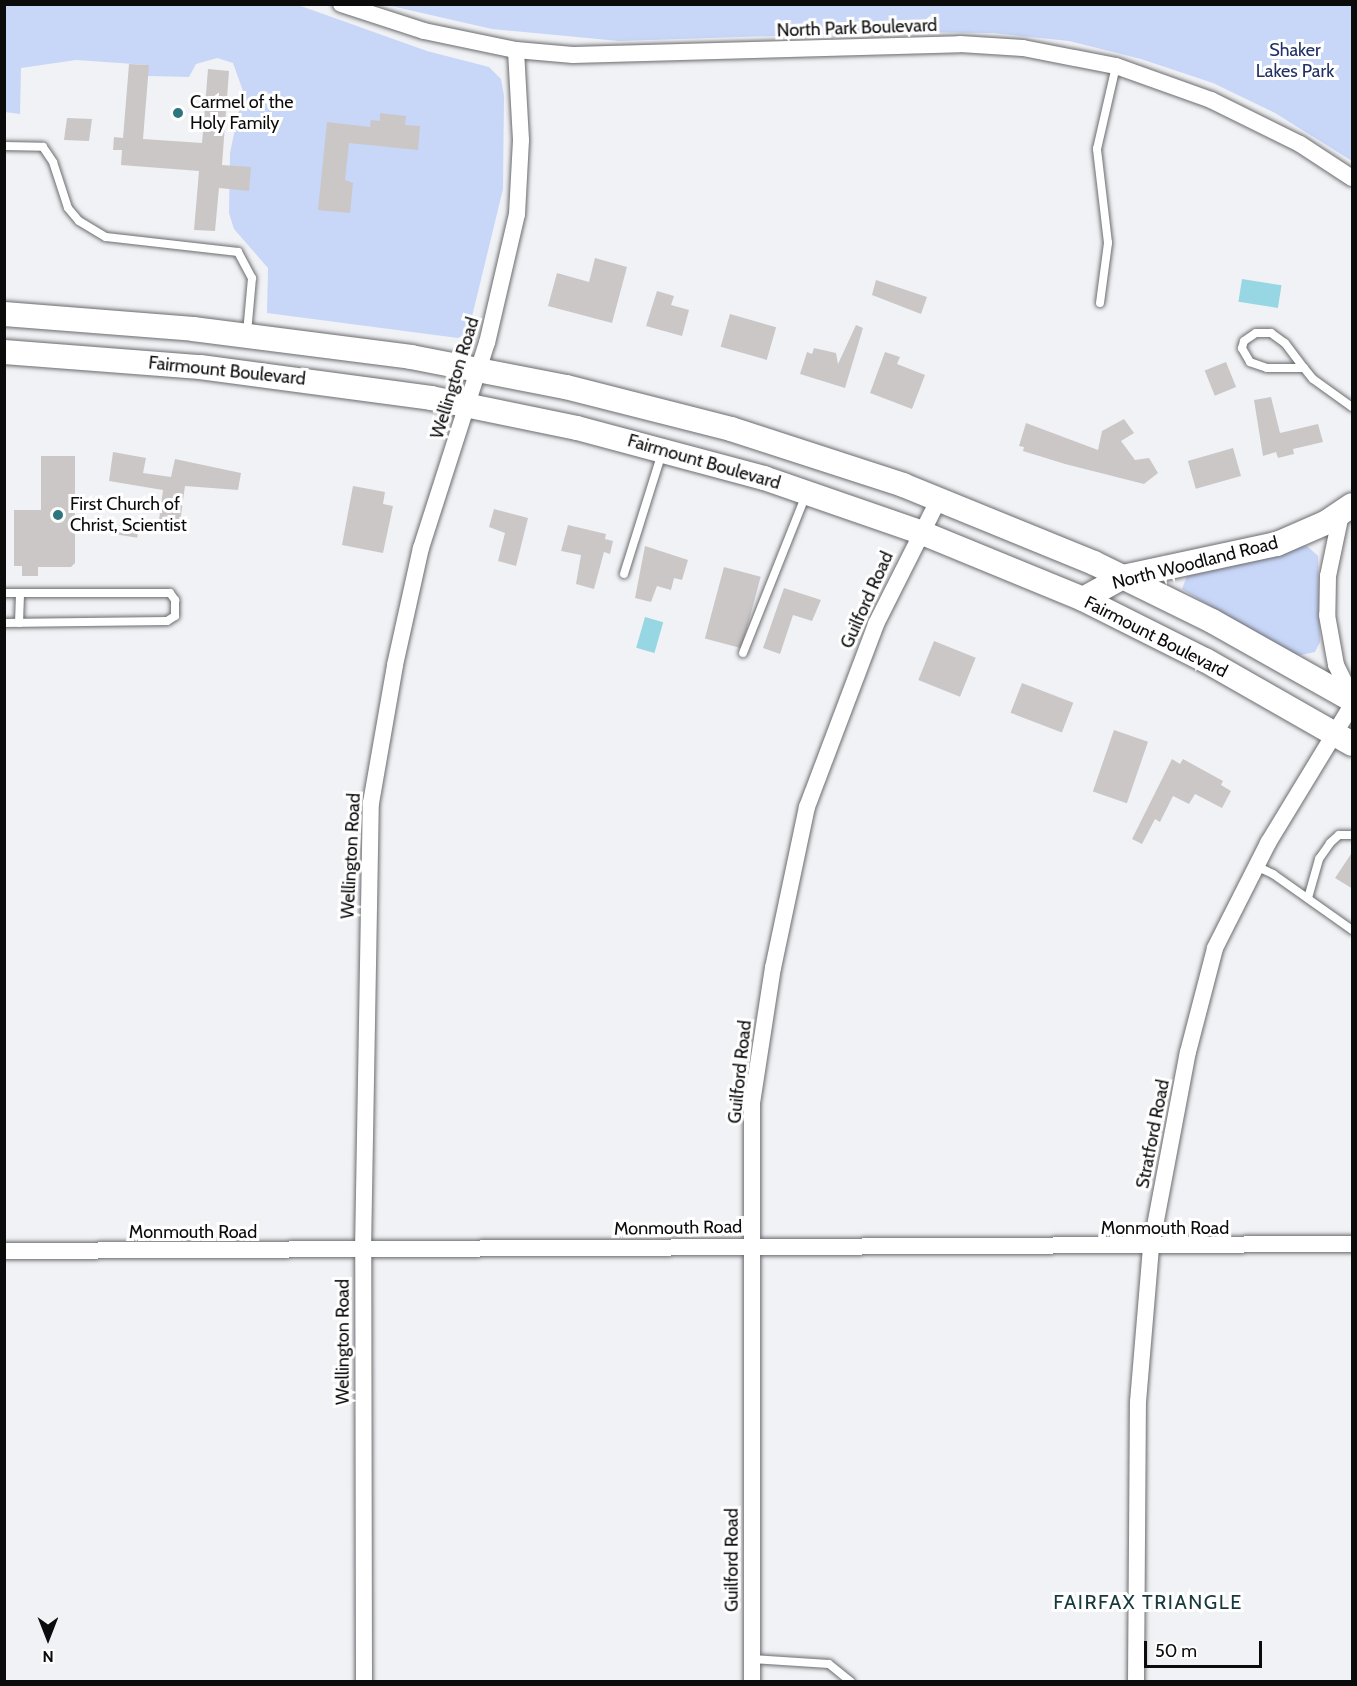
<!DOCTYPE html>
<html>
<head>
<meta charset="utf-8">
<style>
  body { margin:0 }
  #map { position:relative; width:1357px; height:1686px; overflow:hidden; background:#f1f2f5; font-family:Cabin,sans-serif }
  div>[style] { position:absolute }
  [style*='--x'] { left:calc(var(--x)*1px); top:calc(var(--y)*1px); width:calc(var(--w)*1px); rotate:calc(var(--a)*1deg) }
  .green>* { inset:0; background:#c8d6f8 }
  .water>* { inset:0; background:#97d7e4; transform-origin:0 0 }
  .building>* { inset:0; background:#cbc7c7; transform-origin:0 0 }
  .roads { filter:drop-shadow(0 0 2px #6b6c6f) drop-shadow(0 0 2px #6b6c6f) }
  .service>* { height:8px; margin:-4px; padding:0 4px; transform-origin:4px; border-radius:4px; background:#fff }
  .minor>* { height:16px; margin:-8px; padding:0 8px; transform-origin:8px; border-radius:8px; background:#fff }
  .secondary>* { height:24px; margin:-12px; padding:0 12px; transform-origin:12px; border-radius:12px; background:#fff }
  .dots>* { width:16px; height:16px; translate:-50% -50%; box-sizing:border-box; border:3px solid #fff; border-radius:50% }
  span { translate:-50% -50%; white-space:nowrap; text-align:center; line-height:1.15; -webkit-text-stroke:6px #fff; paint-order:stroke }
  .street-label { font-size:18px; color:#0b0b0c }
  .park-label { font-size:18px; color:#213167 }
  .poi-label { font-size:18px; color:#0b0b0c }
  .left { translate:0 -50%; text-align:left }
  .neighbourhood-label { font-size:20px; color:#17393d; letter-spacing:1.5px }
  .frame { position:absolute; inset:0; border:6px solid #0b0b0c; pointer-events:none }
  .north { position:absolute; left:18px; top:1608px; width:60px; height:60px; -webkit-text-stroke:4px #fff; paint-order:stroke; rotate:180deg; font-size:16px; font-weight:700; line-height:24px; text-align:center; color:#0b0b0c }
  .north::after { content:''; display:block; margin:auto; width:21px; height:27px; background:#0b0b0c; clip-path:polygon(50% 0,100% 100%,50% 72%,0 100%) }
  .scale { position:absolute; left:1144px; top:1641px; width:118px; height:27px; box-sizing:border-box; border:3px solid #0b0b0c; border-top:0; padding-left:8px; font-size:18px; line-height:21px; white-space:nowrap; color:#0b0b0c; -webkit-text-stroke:4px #fff; paint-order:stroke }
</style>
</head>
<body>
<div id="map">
  <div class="green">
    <i style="clip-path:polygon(5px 5px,298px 5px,427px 51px,489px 67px,501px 79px,504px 96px,503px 189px,468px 333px,458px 338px,267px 313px,268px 268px,234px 229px,229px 213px,230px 153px,243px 91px,233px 63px,217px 58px,196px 64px,189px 77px,148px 76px,148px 65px,76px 60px,21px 68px,20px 114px,5px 112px)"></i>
    <i style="clip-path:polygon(387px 5px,1352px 5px,1352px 161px,1275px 113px,1213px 83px,1141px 59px,1069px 41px,993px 33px,899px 32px,619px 41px,492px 29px)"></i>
    <i style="clip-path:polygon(1298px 546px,1307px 546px,1318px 556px,1320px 642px,1315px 652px,1301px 655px,1286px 652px,1182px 589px,1187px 576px,1264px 558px)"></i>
  </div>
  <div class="water">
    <i style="left:1242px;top:279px;width:40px;height:23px;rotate:9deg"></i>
    <i style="left:645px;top:617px;width:19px;height:32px;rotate:16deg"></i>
  </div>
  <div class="building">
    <i style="clip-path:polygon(129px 64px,149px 65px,143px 139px,202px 143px,208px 69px,229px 71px,222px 165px,251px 167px,249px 191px,219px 188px,215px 231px,194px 230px,199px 171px,121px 165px,122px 150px,113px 150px,114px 137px,123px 138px)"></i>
    <i style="clip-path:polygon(380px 113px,406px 116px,405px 125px,420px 126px,418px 150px,349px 143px,345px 180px,353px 183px,350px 213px,318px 210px,327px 122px,370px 127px,371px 120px,380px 121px)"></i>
    <i style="clip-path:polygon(67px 118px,92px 119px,89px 141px,64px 140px)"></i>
    <i style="clip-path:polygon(595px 258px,627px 267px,612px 323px,548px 306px,557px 273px,589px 282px)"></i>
    <i style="clip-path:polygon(876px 280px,927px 297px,921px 314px,872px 295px)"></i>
    <i style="clip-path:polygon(657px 291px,674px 296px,671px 305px,689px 310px,682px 336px,646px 326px)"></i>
    <i style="left:730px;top:314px;width:48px;height:34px;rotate:16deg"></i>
    <i style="clip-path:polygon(856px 325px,863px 328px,845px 388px,800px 374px,807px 352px,812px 354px,814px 348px,836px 353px,838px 364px)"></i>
    <i style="clip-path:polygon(885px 352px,900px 357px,897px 364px,925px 375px,912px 409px,870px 393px)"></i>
    <i style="left:1226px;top:362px;width:27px;height:23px;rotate:68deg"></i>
    <i style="clip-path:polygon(1271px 397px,1280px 433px,1318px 424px,1323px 442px,1293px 449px,1294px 454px,1278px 458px,1276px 452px,1263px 456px,1254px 400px)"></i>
    <i style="clip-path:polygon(1124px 419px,1134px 433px,1121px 441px,1135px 460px,1149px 458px,1158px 473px,1144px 484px,1065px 464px,1023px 451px,1024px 447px,1019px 446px,1026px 423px,1098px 450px,1102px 431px)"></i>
    <i style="left:1233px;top:448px;width:29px;height:47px;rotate:74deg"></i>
    <i style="clip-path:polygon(113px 452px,146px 458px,143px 473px,171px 477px,175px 459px,241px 473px,238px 490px,185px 486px,180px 523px,159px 520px,163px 490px,109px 481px)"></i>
    <i style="clip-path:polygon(41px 456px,75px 456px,75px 563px,71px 567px,38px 567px,38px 576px,22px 576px,22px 566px,14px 566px,14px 510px,41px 510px)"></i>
    <i style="clip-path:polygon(353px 486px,385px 492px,383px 504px,393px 506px,383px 553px,342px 545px)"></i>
    <i style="clip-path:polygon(494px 509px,528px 518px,516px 566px,498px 561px,505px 533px,489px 527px)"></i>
    <i style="left:121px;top:518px;width:19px;height:17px;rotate:9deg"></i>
    <i style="clip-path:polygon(568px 525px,606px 534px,605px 539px,613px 541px,610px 554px,604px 552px,594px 589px,576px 584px,581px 555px,561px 551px)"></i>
    <i style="clip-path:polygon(645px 546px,688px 560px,682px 580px,674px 578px,671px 590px,657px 586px,651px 602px,635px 598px)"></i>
    <i style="left:724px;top:567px;width:38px;height:74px;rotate:15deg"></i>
    <i style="clip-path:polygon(784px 588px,821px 600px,812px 621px,793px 615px,780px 654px,763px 648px)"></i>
    <i style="left:934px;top:641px;width:45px;height:42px;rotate:22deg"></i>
    <i style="left:1022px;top:683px;width:55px;height:32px;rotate:21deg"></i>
    <i style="left:1114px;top:730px;width:36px;height:65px;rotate:19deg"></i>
    <i style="clip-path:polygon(1172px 759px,1180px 764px,1183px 759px,1223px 781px,1221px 785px,1231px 791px,1222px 808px,1195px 794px,1189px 804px,1173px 796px,1160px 822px,1155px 819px,1142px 844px,1132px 839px)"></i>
    <i style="clip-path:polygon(1353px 851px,1353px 889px,1335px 878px)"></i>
  </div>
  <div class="roads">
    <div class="service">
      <i style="--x:4;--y:146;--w:39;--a:1"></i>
      <i style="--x:43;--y:147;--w:18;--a:56"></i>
      <i style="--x:53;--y:162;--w:48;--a:71.9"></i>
      <i style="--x:68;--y:208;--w:17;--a:50"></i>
      <i style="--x:79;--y:221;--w:31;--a:31"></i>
      <i style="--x:106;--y:237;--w:133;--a:6.5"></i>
      <i style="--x:238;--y:252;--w:30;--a:62"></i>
      <i style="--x:252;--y:278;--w:55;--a:95.2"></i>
      <i style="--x:1100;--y:303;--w:61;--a:-82.4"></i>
      <i style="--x:1108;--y:243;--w:95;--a:-96.7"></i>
      <i style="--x:1097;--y:149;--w:85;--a:-77.1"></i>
      <i style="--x:1304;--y:368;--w:37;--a:180"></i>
      <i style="--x:1267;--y:368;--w:18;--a:-161"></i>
      <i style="--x:1250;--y:362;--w:16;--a:-120"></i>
      <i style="--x:1242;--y:348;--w:7;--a:-74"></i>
      <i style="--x:1244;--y:341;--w:14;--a:-34"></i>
      <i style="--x:1256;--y:333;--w:15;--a:0"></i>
      <i style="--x:1271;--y:333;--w:17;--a:36"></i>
      <i style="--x:1285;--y:343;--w:31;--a:53"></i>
      <i style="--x:1304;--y:368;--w:14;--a:51"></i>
      <i style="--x:1313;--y:379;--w:48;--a:35.7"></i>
      <i style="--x:624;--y:574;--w:127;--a:-72.6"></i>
      <i style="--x:4;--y:593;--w:166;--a:0"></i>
      <i style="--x:170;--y:593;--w:9;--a:54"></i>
      <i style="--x:175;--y:600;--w:16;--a:90"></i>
      <i style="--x:175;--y:616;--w:9;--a:148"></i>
      <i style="--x:167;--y:621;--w:163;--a:179.3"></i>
      <i style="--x:19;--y:623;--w:30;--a:-88"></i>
      <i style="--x:743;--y:653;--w:170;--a:-68.3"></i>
      <i style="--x:1256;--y:866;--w:19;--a:25"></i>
      <i style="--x:1273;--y:874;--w:97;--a:35.3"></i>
      <i style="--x:1308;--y:898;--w:41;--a:-74.2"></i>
      <i style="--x:1319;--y:859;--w:19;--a:-55"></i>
      <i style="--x:1330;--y:843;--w:12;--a:-42"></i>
      <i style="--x:1339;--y:835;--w:13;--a:0"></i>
      <i style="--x:752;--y:1659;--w:77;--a:3.7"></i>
      <i style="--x:829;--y:1664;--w:28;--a:39"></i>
    </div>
    <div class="minor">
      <i style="--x:341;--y:4;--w:87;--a:18"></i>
      <i style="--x:424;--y:31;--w:94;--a:11.7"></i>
      <i style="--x:516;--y:50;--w:57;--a:5"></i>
      <i style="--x:573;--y:55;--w:387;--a:-1.6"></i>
      <i style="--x:960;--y:44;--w:63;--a:3.6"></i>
      <i style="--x:1023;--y:48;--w:95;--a:11"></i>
      <i style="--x:1116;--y:66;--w:101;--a:19.7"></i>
      <i style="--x:1211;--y:100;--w:99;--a:26.3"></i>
      <i style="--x:1300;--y:144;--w:62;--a:33.2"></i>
      <i style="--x:1341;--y:514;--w:63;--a:101.8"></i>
      <i style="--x:1328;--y:576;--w:39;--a:91"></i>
      <i style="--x:1327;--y:615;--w:51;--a:79.8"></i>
      <i style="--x:1336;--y:665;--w:37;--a:64"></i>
      <i style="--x:4;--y:1251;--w:1348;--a:-0.3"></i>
      <i style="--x:364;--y:1682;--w:431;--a:-90.1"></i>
      <i style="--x:363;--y:1251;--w:448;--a:-89"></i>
      <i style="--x:371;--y:803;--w:140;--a:-80.1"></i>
      <i style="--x:395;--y:665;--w:120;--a:-77.5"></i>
      <i style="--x:421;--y:548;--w:215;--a:-72.2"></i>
      <i style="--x:487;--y:343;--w:132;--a:-76.9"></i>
      <i style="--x:517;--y:214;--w:74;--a:-86.9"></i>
      <i style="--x:521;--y:140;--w:90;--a:-93.2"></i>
      <i style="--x:752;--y:1682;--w:579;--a:-90"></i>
      <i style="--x:752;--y:1103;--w:137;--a:-81.2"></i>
      <i style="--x:773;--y:968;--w:165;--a:-78.1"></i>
      <i style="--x:807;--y:807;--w:196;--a:-69.3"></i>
      <i style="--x:876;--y:624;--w:140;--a:-63.3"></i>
      <i style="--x:1136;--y:1682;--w:280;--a:-89.6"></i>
      <i style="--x:1138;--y:1402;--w:156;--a:-85.2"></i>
      <i style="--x:1151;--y:1247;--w:198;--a:-79.3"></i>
      <i style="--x:1188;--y:1052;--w:107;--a:-75.4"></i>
      <i style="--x:1215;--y:948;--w:118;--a:-63.2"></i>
      <i style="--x:1268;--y:843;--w:162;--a:-58.7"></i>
    </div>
    <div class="secondary">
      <i style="--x:4;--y:314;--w:190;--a:4.5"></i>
      <i style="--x:193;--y:329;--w:220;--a:7.3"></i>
      <i style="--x:411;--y:357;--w:158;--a:11"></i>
      <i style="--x:566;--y:387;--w:170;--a:14.3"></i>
      <i style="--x:731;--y:429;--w:181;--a:18"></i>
      <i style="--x:903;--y:485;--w:206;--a:22.2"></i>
      <i style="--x:1094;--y:563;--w:131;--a:26.2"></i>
      <i style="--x:1212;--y:621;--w:161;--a:29.4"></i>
      <i style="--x:4;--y:352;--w:197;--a:4.4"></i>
      <i style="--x:200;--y:367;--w:233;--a:7.6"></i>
      <i style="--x:431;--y:398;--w:149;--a:11.6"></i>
      <i style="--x:577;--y:428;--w:194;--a:15"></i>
      <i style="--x:764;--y:478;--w:165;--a:19.1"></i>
      <i style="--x:920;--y:532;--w:176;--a:22.3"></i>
      <i style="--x:1083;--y:599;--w:136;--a:26.6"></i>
      <i style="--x:1205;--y:660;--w:169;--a:29.7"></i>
      <i style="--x:1083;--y:599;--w:46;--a:-28.8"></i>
      <i style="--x:1123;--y:577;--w:157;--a:-12.1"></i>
      <i style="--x:1277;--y:544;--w:55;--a:-23.7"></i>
      <i style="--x:1327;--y:522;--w:30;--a:-34"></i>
    </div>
  </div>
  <div class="dots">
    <i style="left:178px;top:113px;background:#2d757f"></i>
    <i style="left:58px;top:515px;background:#2d757f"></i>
  </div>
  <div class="street-label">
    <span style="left:857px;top:28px;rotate:-2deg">North Park Boulevard</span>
    <span style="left:227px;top:371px;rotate:6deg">Fairmount Boulevard</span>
    <span style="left:455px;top:378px;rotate:-73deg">Wellington Road</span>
    <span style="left:704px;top:462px;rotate:16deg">Fairmount Boulevard</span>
    <span style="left:1195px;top:563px;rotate:-14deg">North Woodland Road</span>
    <span style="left:867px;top:600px;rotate:-66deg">Guilford Road</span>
    <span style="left:1156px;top:637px;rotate:27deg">Fairmount Boulevard</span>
    <span style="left:351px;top:856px;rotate:-87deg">Wellington Road</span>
    <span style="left:740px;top:1072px;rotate:-84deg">Guilford Road</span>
    <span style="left:1153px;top:1134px;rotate:-79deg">Stratford Road</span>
    <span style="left:678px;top:1228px;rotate:-1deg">Monmouth Road</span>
    <span style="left:1165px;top:1228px">Monmouth Road</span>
    <span style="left:193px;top:1232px">Monmouth Road</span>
    <span style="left:343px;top:1342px;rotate:-90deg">Wellington Road</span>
    <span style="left:732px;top:1560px;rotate:-90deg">Guilford Road</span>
  </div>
  <div class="park-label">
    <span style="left:1295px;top:61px">Shaker<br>Lakes Park</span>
  </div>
  <div class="poi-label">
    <span class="left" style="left:190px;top:113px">Carmel of the<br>Holy Family</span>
    <span class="left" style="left:70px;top:515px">First Church of<br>Christ, Scientist</span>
  </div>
  <div class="neighbourhood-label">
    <span style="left:1148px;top:1602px">FAIRFAX TRIANGLE</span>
  </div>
  <div class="frame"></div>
  <div class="north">N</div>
  <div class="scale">50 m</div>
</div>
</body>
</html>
